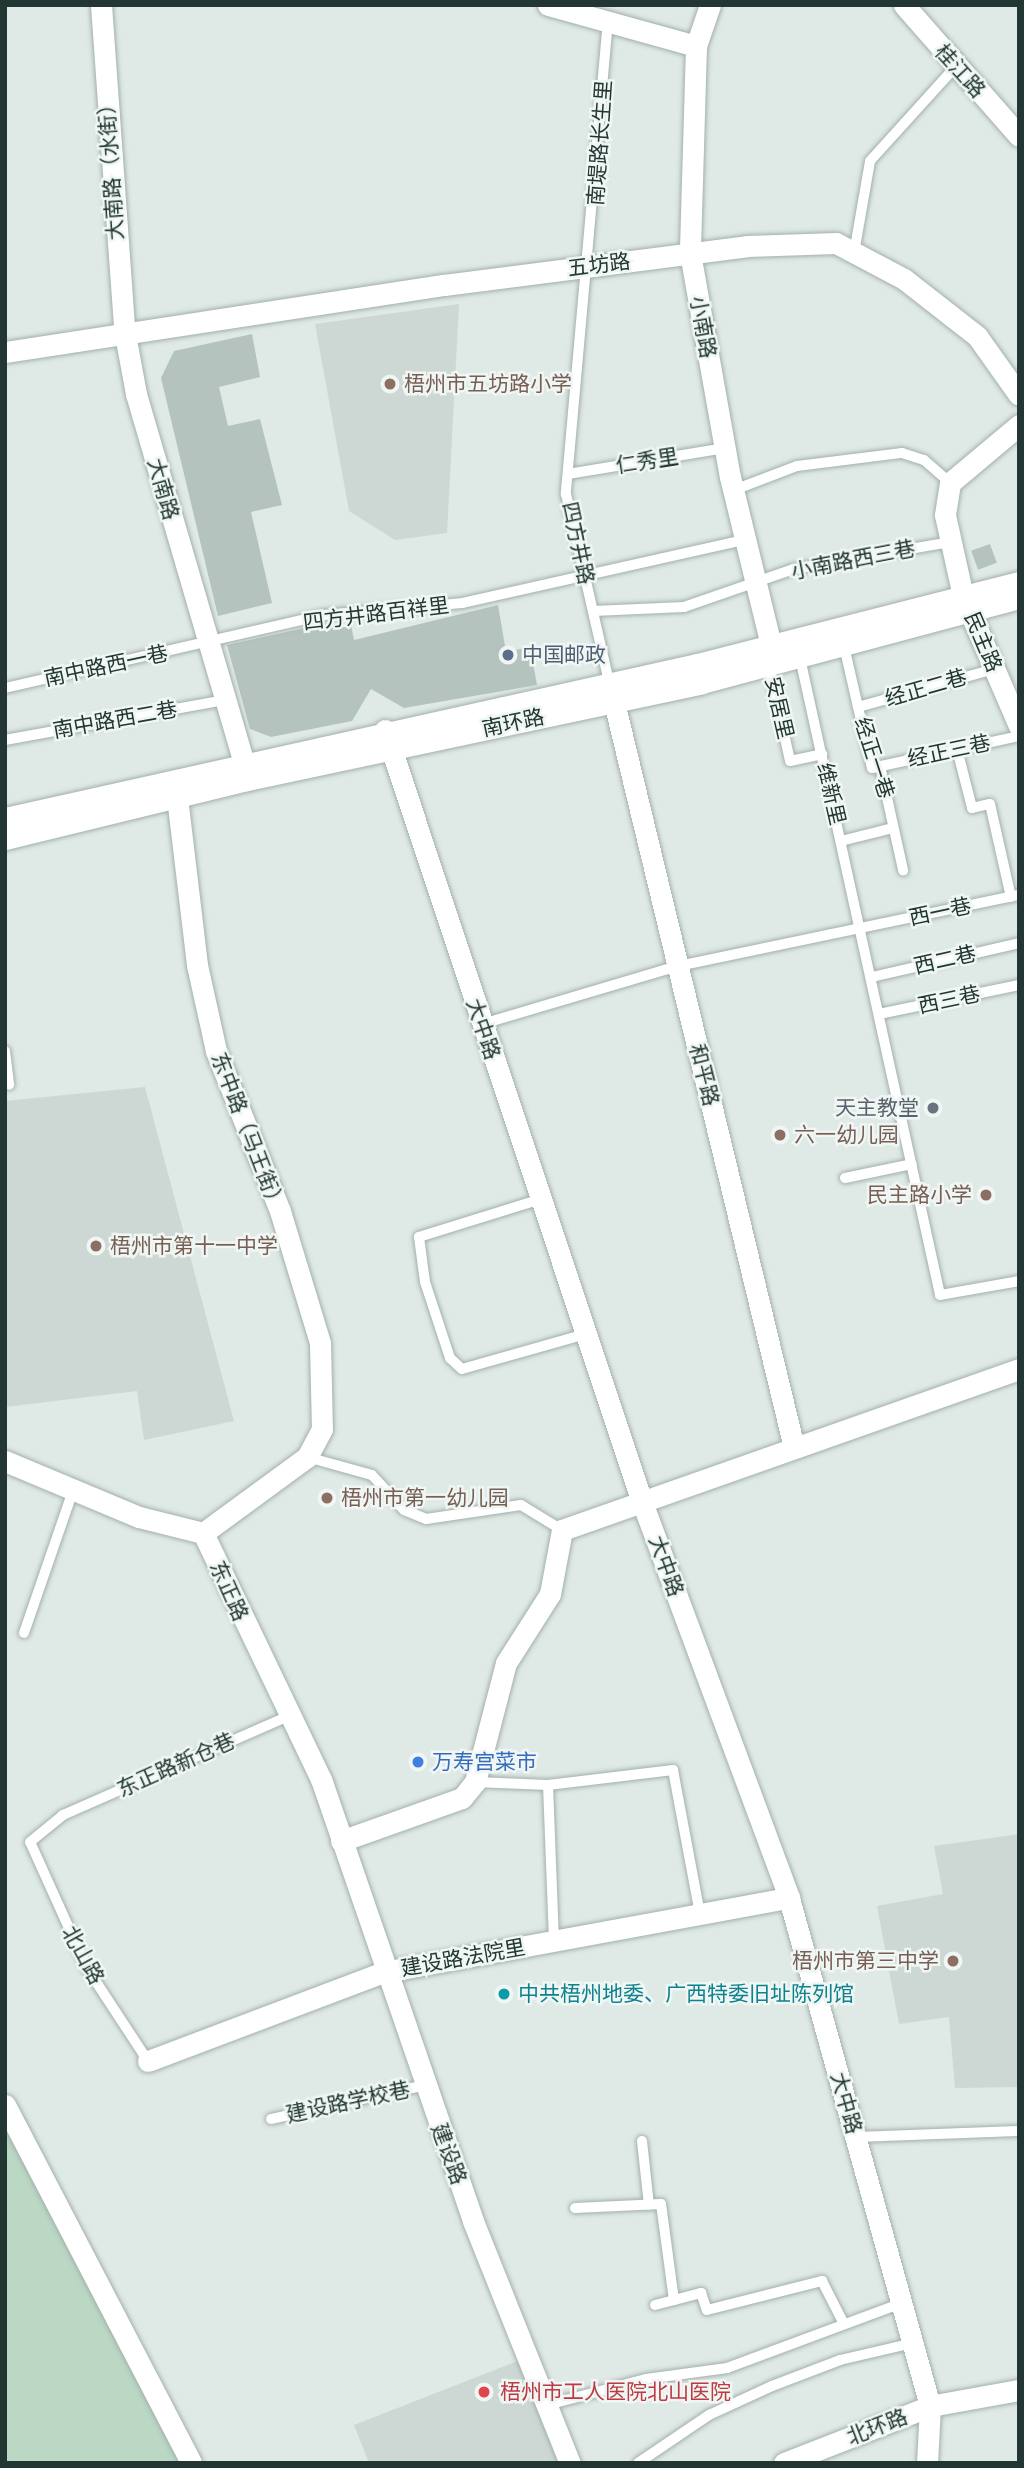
<!DOCTYPE html>
<html>
<head>
<meta charset="utf-8">
<style>
  body { margin:0 }
  #map { position:relative; width:1024px; height:2468px; overflow:hidden; background:#dfe9e5; font-family:Montserrat,"Noto Sans SC",sans-serif }
  div>[style] { position:absolute }
  [style*='--x'] { left:calc(var(--x)*1px); top:calc(var(--y)*1px); width:calc(var(--w)*1px); rotate:calc(var(--a)*1deg) }
  .built>* { inset:0; background:#cdd8d4 }
  .green>* { inset:0; background:#bad8c4 }
  .building>* { inset:0; background:#b5c3be; transform-origin:0 0 }
  .roads { filter:drop-shadow(0 0 2px #a3b0ac) drop-shadow(0 0 2px #a3b0ac) }
  .lane>* { height:10px; margin:-5px; padding:0 5px; transform-origin:5px; border-radius:5px; background:#fff }
  .street>* { height:21px; margin:-10.5px; padding:0 10.5px; transform-origin:10.5px; border-radius:10.5px; background:#fff }
  .secondary>* { height:21px; margin:-10.5px; padding:0 10.5px; transform-origin:10.5px; border-radius:10.5px; background:#fff }
  .dots>* { width:19px; height:19px; translate:-50% -50%; box-sizing:border-box; border:4px solid #eff6f3; border-radius:50% }
  span { translate:-50% -50%; white-space:nowrap; text-align:center; line-height:1.15; -webkit-text-stroke:5px #eff6f3; paint-order:stroke }
  .street-label { font-size:21px; color:#223733 }
  .education-label { font-size:21px; color:#785e54 }
  .left { translate:0 -50%; text-align:left }
  .right { translate:-100% -50%; text-align:right }
  .service-label { font-size:21px; color:#4e5e75 }
  .worship-label { font-size:21px; color:#5b616d }
  .shop-label { font-size:21px; color:#366cbe }
  .culture-label { font-size:21px; color:#0d838f }
  .health-label { font-size:21px; color:#be3a42 }
  .frame { position:absolute; inset:0; border:7px solid #223733; pointer-events:none }
</style>
</head>
<body>
<div id="map">
  <div class="built">
    <i style="clip-path:polygon(459px 304px,447px 533px,395px 540px,349px 511px,315px 324px)"></i>
    <i style="clip-path:polygon(145px 1087px,234px 1421px,144px 1440px,137px 1391px,5px 1407px,5px 1101px)"></i>
    <i style="clip-path:polygon(1019px 1834px,1019px 2087px,955px 2088px,949px 2017px,899px 2024px,877px 1906px,943px 1894px,934px 1846px)"></i>
    <i style="clip-path:polygon(520px 2360px,560px 2463px,369px 2463px,354px 2425px)"></i>
  </div>
  <div class="green">
    <i style="clip-path:polygon(5px 2105px,192px 2463px,5px 2463px)"></i>
  </div>
  <div class="building">
    <i style="clip-path:polygon(252px 334px,260px 377px,219px 387px,228px 426px,260px 419px,282px 505px,251px 512px,272px 603px,218px 616px,161px 378px,174px 351px)"></i>
    <i style="left:990px;top:544px;width:20px;height:20px;rotate:70deg"></i>
    <i style="clip-path:polygon(498px 605px,506px 652px,530px 647px,537px 685px,404px 708px,371px 689px,352px 721px,271px 737px,250px 729px,227px 645px,332px 622px,333px 629px,351px 625px,354px 640px)"></i>
  </div>
  <div class="roads">
    <div class="lane">
      <i style="--x:608;--y:20;--w:476;--a:95.1"></i>
      <i style="--x:566;--y:494;--w:193;--a:77.1"></i>
      <i style="--x:854;--y:253;--w:93;--a:-80.1"></i>
      <i style="--x:870;--y:161;--w:128;--a:-47.8"></i>
      <i style="--x:568;--y:474;--w:159;--a:-9.4"></i>
      <i style="--x:734;--y:490;--w:67;--a:-20.9"></i>
      <i style="--x:797;--y:466;--w:106;--a:-7.1"></i>
      <i style="--x:902;--y:453;--w:23;--a:18"></i>
      <i style="--x:924;--y:460;--w:35;--a:41"></i>
      <i style="--x:593;--y:611;--w:91;--a:-2.5"></i>
      <i style="--x:684;--y:607;--w:116;--a:-19.1"></i>
      <i style="--x:794;--y:569;--w:159;--a:-9.8"></i>
      <i style="--x:844;--y:646;--w:125;--a:77.1"></i>
      <i style="--x:872;--y:768;--w:150;--a:-12.3"></i>
      <i style="--x:800;--y:658;--w:652;--a:77.6"></i>
      <i style="--x:940;--y:1295;--w:80;--a:-10"></i>
      <i style="--x:769;--y:666;--w:97;--a:77.5"></i>
      <i style="--x:790;--y:761;--w:33;--a:-12"></i>
      <i style="--x:5;--y:688;--w:326;--a:-12.9"></i>
      <i style="--x:323;--y:615;--w:140;--a:-4.9"></i>
      <i style="--x:462;--y:603;--w:290;--a:-12.6"></i>
      <i style="--x:858;--y:707;--w:141;--a:-15.6"></i>
      <i style="--x:5;--y:740;--w:224;--a:-10.3"></i>
      <i style="--x:957;--y:749;--w:61;--a:75.7"></i>
      <i style="--x:972;--y:808;--w:18;--a:-13"></i>
      <i style="--x:990;--y:804;--w:95;--a:77.3"></i>
      <i style="--x:880;--y:766;--w:107;--a:77.5"></i>
      <i style="--x:841;--y:841;--w:54;--a:-14"></i>
      <i style="--x:872;--y:977;--w:151;--a:-13"></i>
      <i style="--x:879;--y:1014;--w:143;--a:-11.7"></i>
      <i style="--x:482;--y:1024;--w:204;--a:-16.5"></i>
      <i style="--x:678;--y:966;--w:348;--a:-11.8"></i>
      <i style="--x:5;--y:1051;--w:34;--a:83"></i>
      <i style="--x:845;--y:1178;--w:68;--a:-11.8"></i>
      <i style="--x:541;--y:1199;--w:128;--a:162.7"></i>
      <i style="--x:419;--y:1237;--w:45;--a:82.4"></i>
      <i style="--x:425;--y:1282;--w:80;--a:71.8"></i>
      <i style="--x:450;--y:1358;--w:16;--a:43"></i>
      <i style="--x:462;--y:1369;--w:129;--a:-15.8"></i>
      <i style="--x:307;--y:1457;--w:67;--a:15.5"></i>
      <i style="--x:372;--y:1475;--w:47;--a:47.6"></i>
      <i style="--x:404;--y:1510;--w:24;--a:22"></i>
      <i style="--x:426;--y:1519;--w:96;--a:-8.4"></i>
      <i style="--x:521;--y:1505;--w:48;--a:31.4"></i>
      <i style="--x:24;--y:1633;--w:150;--a:-71"></i>
      <i style="--x:475;--y:1782;--w:73;--a:2.4"></i>
      <i style="--x:548;--y:1785;--w:126;--a:-6.8"></i>
      <i style="--x:673;--y:1770;--w:147;--a:79.4"></i>
      <i style="--x:548;--y:1785;--w:156;--a:87.8"></i>
      <i style="--x:148;--y:2061;--w:111;--a:-123.3"></i>
      <i style="--x:87;--y:1968;--w:138;--a:-114.3"></i>
      <i style="--x:30;--y:1842;--w:43;--a:-39.3"></i>
      <i style="--x:63;--y:1815;--w:247;--a:-23.7"></i>
      <i style="--x:271;--y:2119;--w:158;--a:-12.4"></i>
      <i style="--x:855;--y:2137;--w:164;--a:-2.1"></i>
      <i style="--x:642;--y:2141;--w:64;--a:83.8"></i>
      <i style="--x:575;--y:2208;--w:86;--a:-2.7"></i>
      <i style="--x:661;--y:2204;--w:97;--a:82.3"></i>
      <i style="--x:655;--y:2305;--w:48;--a:-14.6"></i>
      <i style="--x:701;--y:2293;--w:18;--a:71"></i>
      <i style="--x:707;--y:2310;--w:119;--a:-14.2"></i>
      <i style="--x:822;--y:2281;--w:46;--a:62.9"></i>
      <i style="--x:547;--y:2405;--w:102;--a:-14.7"></i>
      <i style="--x:646;--y:2379;--w:82;--a:-7.7"></i>
      <i style="--x:727;--y:2368;--w:187;--a:-20.4"></i>
      <i style="--x:638;--y:2463;--w:86;--a:-34.1"></i>
      <i style="--x:709;--y:2415;--w:69;--a:-24.7"></i>
      <i style="--x:772;--y:2386;--w:73;--a:-20.9"></i>
      <i style="--x:840;--y:2360;--w:75;--a:-13.1"></i>
    </div>
    <div class="street">
      <i style="--x:548;--y:5;--w:154;--a:15.5"></i>
      <i style="--x:710;--y:5;--w:43;--a:108.9"></i>
      <i style="--x:696;--y:46;--w:207;--a:91.7"></i>
      <i style="--x:690;--y:253;--w:228;--a:79.9"></i>
      <i style="--x:730;--y:477;--w:173;--a:76.3"></i>
      <i style="--x:5;--y:352;--w:444;--a:-8.7"></i>
      <i style="--x:444;--y:285;--w:305;--a:-7.3"></i>
      <i style="--x:747;--y:246;--w:89;--a:-1.9"></i>
      <i style="--x:836;--y:243;--w:77;--a:27.9"></i>
      <i style="--x:904;--y:279;--w:93;--a:38"></i>
      <i style="--x:977;--y:336;--w:72;--a:54.6"></i>
      <i style="--x:1019;--y:425;--w:90;--a:140"></i>
      <i style="--x:950;--y:483;--w:32;--a:99"></i>
      <i style="--x:945;--y:515;--w:83;--a:77.5"></i>
      <i style="--x:963;--y:596;--w:142;--a:66.7"></i>
      <i style="--x:614;--y:702;--w:767;--a:76.43"></i>
      <i style="--x:177;--y:797;--w:169;--a:83.2"></i>
      <i style="--x:197;--y:965;--w:88;--a:77.5"></i>
      <i style="--x:216;--y:1051;--w:172;--a:68.2"></i>
      <i style="--x:280;--y:1211;--w:138;--a:73.1"></i>
      <i style="--x:320;--y:1343;--w:86;--a:88.7"></i>
      <i style="--x:322;--y:1429;--w:32;--a:118"></i>
      <i style="--x:307;--y:1457;--w:129;--a:143.8"></i>
      <i style="--x:5;--y:1461;--w:145;--a:22.7"></i>
      <i style="--x:139;--y:1517;--w:66;--a:14"></i>
      <i style="--x:203;--y:1533;--w:273;--a:64.4"></i>
      <i style="--x:321;--y:1779;--w:467;--a:71"></i>
      <i style="--x:473;--y:2221;--w:261;--a:68.2"></i>
      <i style="--x:341;--y:1841;--w:128;--a:-19.6"></i>
      <i style="--x:462;--y:1798;--w:21;--a:-51"></i>
      <i style="--x:475;--y:1782;--w:123;--a:-75.4"></i>
      <i style="--x:506;--y:1663;--w:82;--a:-57.5"></i>
      <i style="--x:550;--y:1594;--w:65;--a:-79.4"></i>
      <i style="--x:562;--y:1530;--w:485;--a:-19.4"></i>
      <i style="--x:148;--y:2061;--w:252;--a:-20.7"></i>
      <i style="--x:384;--y:1972;--w:412;--a:-10.4"></i>
      <i style="--x:5;--y:2105;--w:403;--a:62.5"></i>
      <i style="--x:784;--y:2463;--w:157;--a:-21.3"></i>
      <i style="--x:930;--y:2406;--w:57;--a:93"></i>
    </div>
    <div class="secondary">
      <i style="--x:101;--y:5;--w:325;--a:85.9"></i>
      <i style="--x:124;--y:329;--w:66;--a:79.5"></i>
      <i style="--x:136;--y:394;--w:384;--a:73.7"></i>
      <i style="--x:904;--y:5;--w:174;--a:48.7"></i>
      <i style="--x:385;--y:730;--w:814;--a:71.59"></i>
      <i style="--x:642;--y:1502;--w:422;--a:69.6"></i>
      <i style="--x:789;--y:1898;--w:527;--a:74.49"></i>
      <i style="--x:930;--y:2406;--w:90;--a:-10.2"></i>
      <i style="--x:5;--y:818;--w:709;--a:-12.55"></i>
      <i style="--x:697;--y:664;--w:332;--a:-14.3"></i>
      <i style="--x:5;--y:839;--w:249;--a:-13.7"></i>
      <i style="--x:247;--y:780;--w:465;--a:-12"></i>
      <i style="--x:702;--y:683;--w:328;--a:-15"></i>
    </div>
  </div>
  <div class="dots">
    <i style="left:390px;top:384px;background:#8d6e63"></i>
    <i style="left:508px;top:655px;background:#5c6f8a"></i>
    <i style="left:933px;top:1108px;background:#6b7280"></i>
    <i style="left:780px;top:1135px;background:#8d6e63"></i>
    <i style="left:986px;top:1195px;background:#8d6e63"></i>
    <i style="left:96px;top:1246px;background:#8d6e63"></i>
    <i style="left:327px;top:1498px;background:#8d6e63"></i>
    <i style="left:418px;top:1762px;background:#3f7fe0"></i>
    <i style="left:953px;top:1961px;background:#8d6e63"></i>
    <i style="left:504px;top:1994px;background:#0f9aa8"></i>
    <i style="left:484px;top:2392px;background:#e0444e"></i>
  </div>
  <div class="street-label">
    <span style="left:960px;top:71px;rotate:48deg">桂江路</span>
    <span style="left:600px;top:143px;rotate:-86deg">南堤路长生里</span>
    <span style="left:111px;top:167px;rotate:-94deg">大南路（水街）</span>
    <span style="left:599px;top:265px;rotate:-7deg">五坊路</span>
    <span style="left:703px;top:327px;rotate:80deg">小南路</span>
    <span style="left:647px;top:461px;rotate:-9deg">仁秀里</span>
    <span style="left:163px;top:489px;rotate:74deg">大南路</span>
    <span style="left:578px;top:543px;rotate:78deg">四方井路</span>
    <span style="left:853px;top:560px;rotate:-11deg">小南路西三巷</span>
    <span style="left:376px;top:614px;rotate:-7deg">四方井路百祥里</span>
    <span style="left:983px;top:642px;rotate:67deg">民主路</span>
    <span style="left:106px;top:666px;rotate:-12deg">南中路西一巷</span>
    <span style="left:926px;top:688px;rotate:-16deg">经正二巷</span>
    <span style="left:779px;top:708px;rotate:77deg">安居里</span>
    <span style="left:115px;top:720px;rotate:-10deg">南中路西二巷</span>
    <span style="left:513px;top:723px;rotate:-12deg">南环路</span>
    <span style="left:949px;top:751px;rotate:-12deg">经正三巷</span>
    <span style="left:874px;top:758px;rotate:72deg">经正一巷</span>
    <span style="left:831px;top:794px;rotate:77deg">维新里</span>
    <span style="left:940px;top:912px;rotate:-12deg">西一巷</span>
    <span style="left:945px;top:960px;rotate:-13deg">西二巷</span>
    <span style="left:949px;top:1000px;rotate:-12deg">西三巷</span>
    <span style="left:483px;top:1029px;rotate:71deg">大中路</span>
    <span style="left:704px;top:1075px;rotate:76deg">和平路</span>
    <span style="left:248px;top:1132px;rotate:69deg">东中路（马王街）</span>
    <span style="left:666px;top:1566px;rotate:70deg">大中路</span>
    <span style="left:229px;top:1591px;rotate:66deg">东正路</span>
    <span style="left:176px;top:1765px;rotate:-24deg">东正路新仓巷</span>
    <span style="left:83px;top:1955px;rotate:61deg">北山路</span>
    <span style="left:463px;top:1958px;rotate:-10deg">建设路法院里</span>
    <span style="left:348px;top:2102px;rotate:-12deg">建设路学校巷</span>
    <span style="left:846px;top:2103px;rotate:74deg">大中路</span>
    <span style="left:449px;top:2154px;rotate:70deg">建设路</span>
    <span style="left:877px;top:2427px;rotate:-21deg">北环路</span>
  </div>
  <div class="education-label">
    <span class="left" style="left:404px;top:384px">梧州市五坊路小学</span>
    <span class="left" style="left:794px;top:1135px">六一幼儿园</span>
    <span class="right" style="left:972px;top:1195px">民主路小学</span>
    <span class="left" style="left:110px;top:1246px">梧州市第十一中学</span>
    <span class="left" style="left:341px;top:1498px">梧州市第一幼儿园</span>
    <span class="right" style="left:939px;top:1961px">梧州市第三中学</span>
  </div>
  <div class="service-label">
    <span class="left" style="left:522px;top:655px">中国邮政</span>
  </div>
  <div class="worship-label">
    <span class="right" style="left:919px;top:1108px">天主教堂</span>
  </div>
  <div class="shop-label">
    <span class="left" style="left:432px;top:1762px">万寿宫菜市</span>
  </div>
  <div class="culture-label">
    <span class="left" style="left:518px;top:1994px">中共梧州地委、广西特委旧址陈列馆</span>
  </div>
  <div class="health-label">
    <span class="left" style="left:500px;top:2392px">梧州市工人医院北山医院</span>
  </div>
  <div class="frame"></div>
</div>
</body>
</html>
